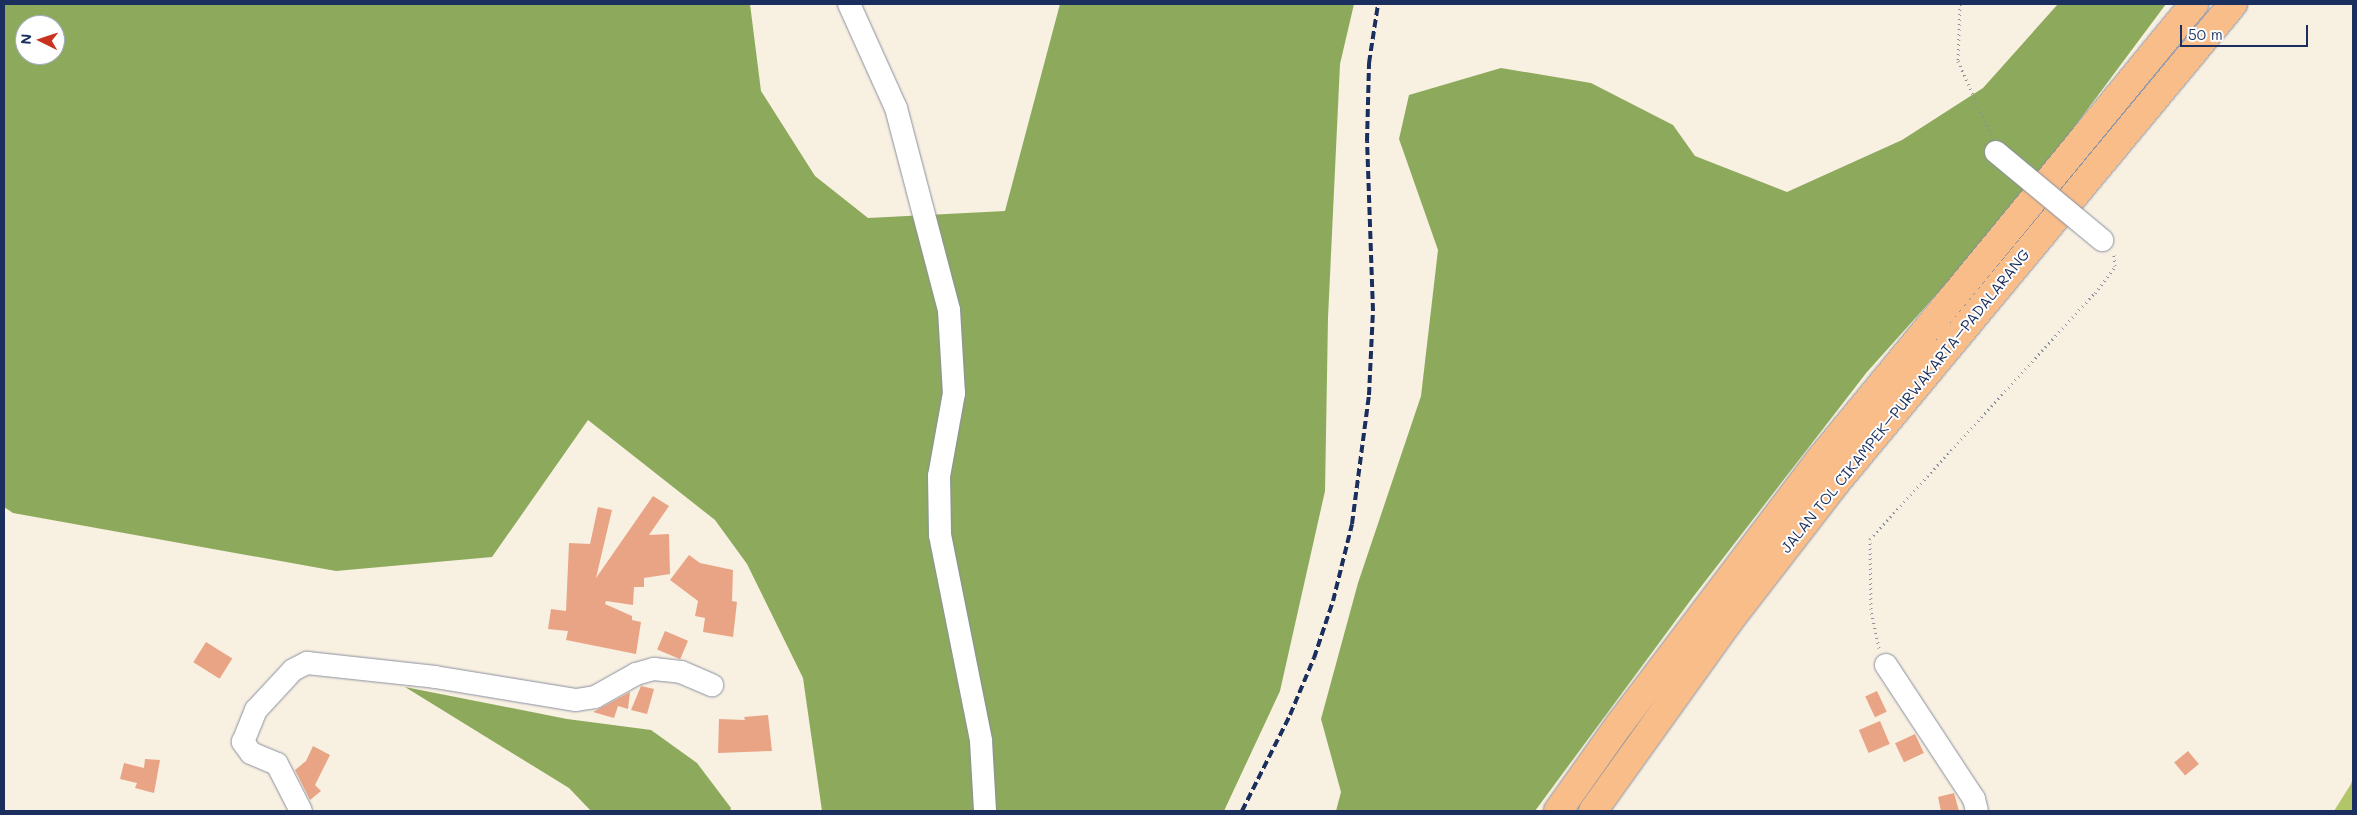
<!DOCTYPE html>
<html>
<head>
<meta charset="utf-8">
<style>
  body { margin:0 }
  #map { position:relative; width:2357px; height:815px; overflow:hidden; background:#f8f0e1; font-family:Mali,sans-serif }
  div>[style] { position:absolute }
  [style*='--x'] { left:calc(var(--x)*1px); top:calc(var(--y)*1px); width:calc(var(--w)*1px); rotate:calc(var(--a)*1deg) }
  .green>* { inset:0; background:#b2c568 }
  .forest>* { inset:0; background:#8daa5c }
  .building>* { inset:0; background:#e9a486; transform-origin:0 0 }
  .path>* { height:3px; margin-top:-1.5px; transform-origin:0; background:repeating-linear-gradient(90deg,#8a90a0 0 1px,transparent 0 5px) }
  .roads { filter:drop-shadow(0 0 1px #8a90a0) drop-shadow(0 0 1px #8a90a0) }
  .minor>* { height:22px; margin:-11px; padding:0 11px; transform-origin:11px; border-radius:11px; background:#fff }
  .highway>* { height:28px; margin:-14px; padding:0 14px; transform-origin:14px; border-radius:14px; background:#f8bd89 }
  .rail>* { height:4px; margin-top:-2px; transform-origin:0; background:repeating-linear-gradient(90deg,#1b2f5e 0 8px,transparent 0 12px) }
  .bridges { filter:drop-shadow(0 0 1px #8a90a0) drop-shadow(0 0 1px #8a90a0) }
  .minor-bridge>* { height:22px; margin:-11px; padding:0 11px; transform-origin:11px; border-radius:11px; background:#fff }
  span { translate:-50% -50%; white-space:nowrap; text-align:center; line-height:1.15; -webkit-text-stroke:4px #fff; paint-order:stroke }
  .street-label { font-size:15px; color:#1b2f5e }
  .frame { position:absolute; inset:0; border:5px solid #1b2f5e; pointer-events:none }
  .north { position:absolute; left:15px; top:15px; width:50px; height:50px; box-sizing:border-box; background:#fff; border:1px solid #a4acbf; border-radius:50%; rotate:274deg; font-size:14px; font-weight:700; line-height:20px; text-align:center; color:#1b2f5e }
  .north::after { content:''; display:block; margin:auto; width:18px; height:22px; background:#c8321e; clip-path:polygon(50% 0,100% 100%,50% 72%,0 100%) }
  .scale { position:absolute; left:2180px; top:25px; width:128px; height:22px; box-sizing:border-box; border:2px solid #1b2f5e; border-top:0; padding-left:6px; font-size:15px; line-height:18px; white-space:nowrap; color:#1b2f5e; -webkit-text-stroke:4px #fff; paint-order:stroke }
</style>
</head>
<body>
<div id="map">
  <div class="green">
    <i style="clip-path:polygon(2353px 777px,2353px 811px,2334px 811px,2351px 784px)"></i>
  </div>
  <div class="forest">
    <i style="clip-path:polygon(evenodd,4px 4px,750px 4px,761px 91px,815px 176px,868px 218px,1005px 211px,1060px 4px,1354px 4px,1340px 64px,1328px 318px,1325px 491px,1280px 691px,1224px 811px,822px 811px,803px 678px,747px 564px,715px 520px,588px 420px,492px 557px,336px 571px,13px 513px,4px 507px,4px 4px,25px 25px,55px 25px,55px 55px,25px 55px,25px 25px)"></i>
    <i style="clip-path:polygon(2058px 4px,2166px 4px,2014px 208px,1867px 372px,1693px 597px,1535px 811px,1336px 811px,1341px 792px,1321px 719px,1358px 583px,1421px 396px,1438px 250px,1399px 139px,1409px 95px,1501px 68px,1591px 83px,1673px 125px,1695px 156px,1787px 192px,1902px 140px,1983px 88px)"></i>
    <i style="clip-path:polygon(405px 687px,567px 719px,651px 730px,697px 763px,731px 808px,730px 811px,591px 811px,569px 788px)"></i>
  </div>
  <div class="building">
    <i style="clip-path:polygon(653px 496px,669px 506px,649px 535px,669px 534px,670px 574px,644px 578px,644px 587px,634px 587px,633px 605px,606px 601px,605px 604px,632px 616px,632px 620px,641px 622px,636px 654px,566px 640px,568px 631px,548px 629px,551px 609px,566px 611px,569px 543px,590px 544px,598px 507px,612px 510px,596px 578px)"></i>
    <i style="clip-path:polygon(689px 555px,700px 563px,733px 570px,732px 601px,737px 602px,733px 637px,703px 632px,705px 618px,695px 616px,698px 601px,670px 580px)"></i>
    <i style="left:665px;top:631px;width:25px;height:20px;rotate:23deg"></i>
    <i style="left:206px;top:642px;width:31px;height:24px;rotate:32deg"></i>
    <i style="clip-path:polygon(641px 686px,654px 689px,647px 714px,631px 710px)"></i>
    <i style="left:1877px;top:691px;width:23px;height:13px;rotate:65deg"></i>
    <i style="clip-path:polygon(630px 692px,628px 709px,618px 706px,614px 718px,593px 712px)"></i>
    <i style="clip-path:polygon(768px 715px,772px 751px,718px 753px,719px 719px,745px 720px,744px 717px)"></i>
    <i style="left:1880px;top:721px;width:25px;height:23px;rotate:67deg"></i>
    <i style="left:1915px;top:734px;width:21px;height:22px;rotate:65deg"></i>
    <i style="clip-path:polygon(313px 746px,330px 755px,315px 785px,321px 791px,310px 800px,295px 770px,306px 761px)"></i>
    <i style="left:2188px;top:751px;width:17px;height:18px;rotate:50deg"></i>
    <i style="clip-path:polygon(145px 759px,160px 760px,154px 793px,135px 788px,137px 783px,120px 779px,124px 763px,144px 768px)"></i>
    <i style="clip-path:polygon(1954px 793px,1959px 811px,1941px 811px,1938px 797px)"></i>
  </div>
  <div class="path">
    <i style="--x:1960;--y:4;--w:57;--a:92"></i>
    <i style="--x:1958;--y:61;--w:81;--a:66"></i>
    <i style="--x:1879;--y:648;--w:40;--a:-102"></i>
    <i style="--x:1871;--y:609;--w:70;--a:-90.8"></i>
    <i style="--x:1870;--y:539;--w:333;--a:-47.6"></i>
    <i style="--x:2095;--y:293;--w:34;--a:-53"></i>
    <i style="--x:2115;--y:266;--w:12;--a:-95"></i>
  </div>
  <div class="roads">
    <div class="minor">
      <i style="--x:849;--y:4;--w:114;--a:65.7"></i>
      <i style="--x:896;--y:108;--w:209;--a:75.3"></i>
      <i style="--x:949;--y:310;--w:83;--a:86.6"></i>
      <i style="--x:954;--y:393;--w:84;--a:100.2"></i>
      <i style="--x:939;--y:476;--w:59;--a:89"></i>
      <i style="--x:940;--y:535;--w:210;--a:78.7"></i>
      <i style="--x:981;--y:741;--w:70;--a:86.7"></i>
      <i style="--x:1886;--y:665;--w:160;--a:56.7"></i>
      <i style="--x:1974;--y:799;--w:12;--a:76"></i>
      <i style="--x:301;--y:811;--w:53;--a:-117.1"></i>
      <i style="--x:277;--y:764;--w:28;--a:-157"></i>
      <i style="--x:251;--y:753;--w:14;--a:-126"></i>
      <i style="--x:243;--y:742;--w:35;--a:-68"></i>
      <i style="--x:256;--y:710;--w:54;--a:-47.2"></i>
      <i style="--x:293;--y:670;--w:16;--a:-27"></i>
      <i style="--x:307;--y:663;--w:129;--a:6.2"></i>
      <i style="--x:435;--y:677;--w:143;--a:9.3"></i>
      <i style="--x:576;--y:700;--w:19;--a:-9"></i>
      <i style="--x:595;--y:697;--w:47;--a:-29.3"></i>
      <i style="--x:636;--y:674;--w:19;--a:-16"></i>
      <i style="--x:654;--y:669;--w:27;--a:6"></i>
      <i style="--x:681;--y:672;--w:34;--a:23"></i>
    </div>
    <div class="highway">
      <i style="--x:1558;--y:811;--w:105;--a:-54.7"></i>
      <i style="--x:1619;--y:725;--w:335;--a:-52.9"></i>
      <i style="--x:1821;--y:458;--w:588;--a:-50.59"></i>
      <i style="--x:1593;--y:811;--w:234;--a:-54.4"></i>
      <i style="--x:1729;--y:621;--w:172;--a:-52.3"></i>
      <i style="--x:1834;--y:485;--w:625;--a:-50.32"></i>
    </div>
  </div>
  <div class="rail">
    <i style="--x:1242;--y:811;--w:107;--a:-63.4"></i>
    <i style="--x:1290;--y:715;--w:62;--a:-67.2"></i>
    <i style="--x:1314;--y:658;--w:60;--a:-71.6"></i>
    <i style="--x:1333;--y:601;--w:79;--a:-76.1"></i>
    <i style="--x:1352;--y:524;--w:130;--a:-82.5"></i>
    <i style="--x:1369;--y:395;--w:84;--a:-87.3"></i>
    <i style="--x:1373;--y:311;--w:170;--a:-92"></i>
    <i style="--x:1367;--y:141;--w:78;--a:-88.5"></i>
    <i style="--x:1369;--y:63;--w:60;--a:-81.3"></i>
  </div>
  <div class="bridges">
    <div class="minor-bridge">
      <i style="--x:1996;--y:152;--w:138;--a:39.7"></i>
    </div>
  </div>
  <div class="street-label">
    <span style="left:1905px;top:401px;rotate:-51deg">JALAN TOL CIKAMPEK–PURWAKARTA–PADALARANG</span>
  </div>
  <div class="frame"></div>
  <div class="north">N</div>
  <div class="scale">50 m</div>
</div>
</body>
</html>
